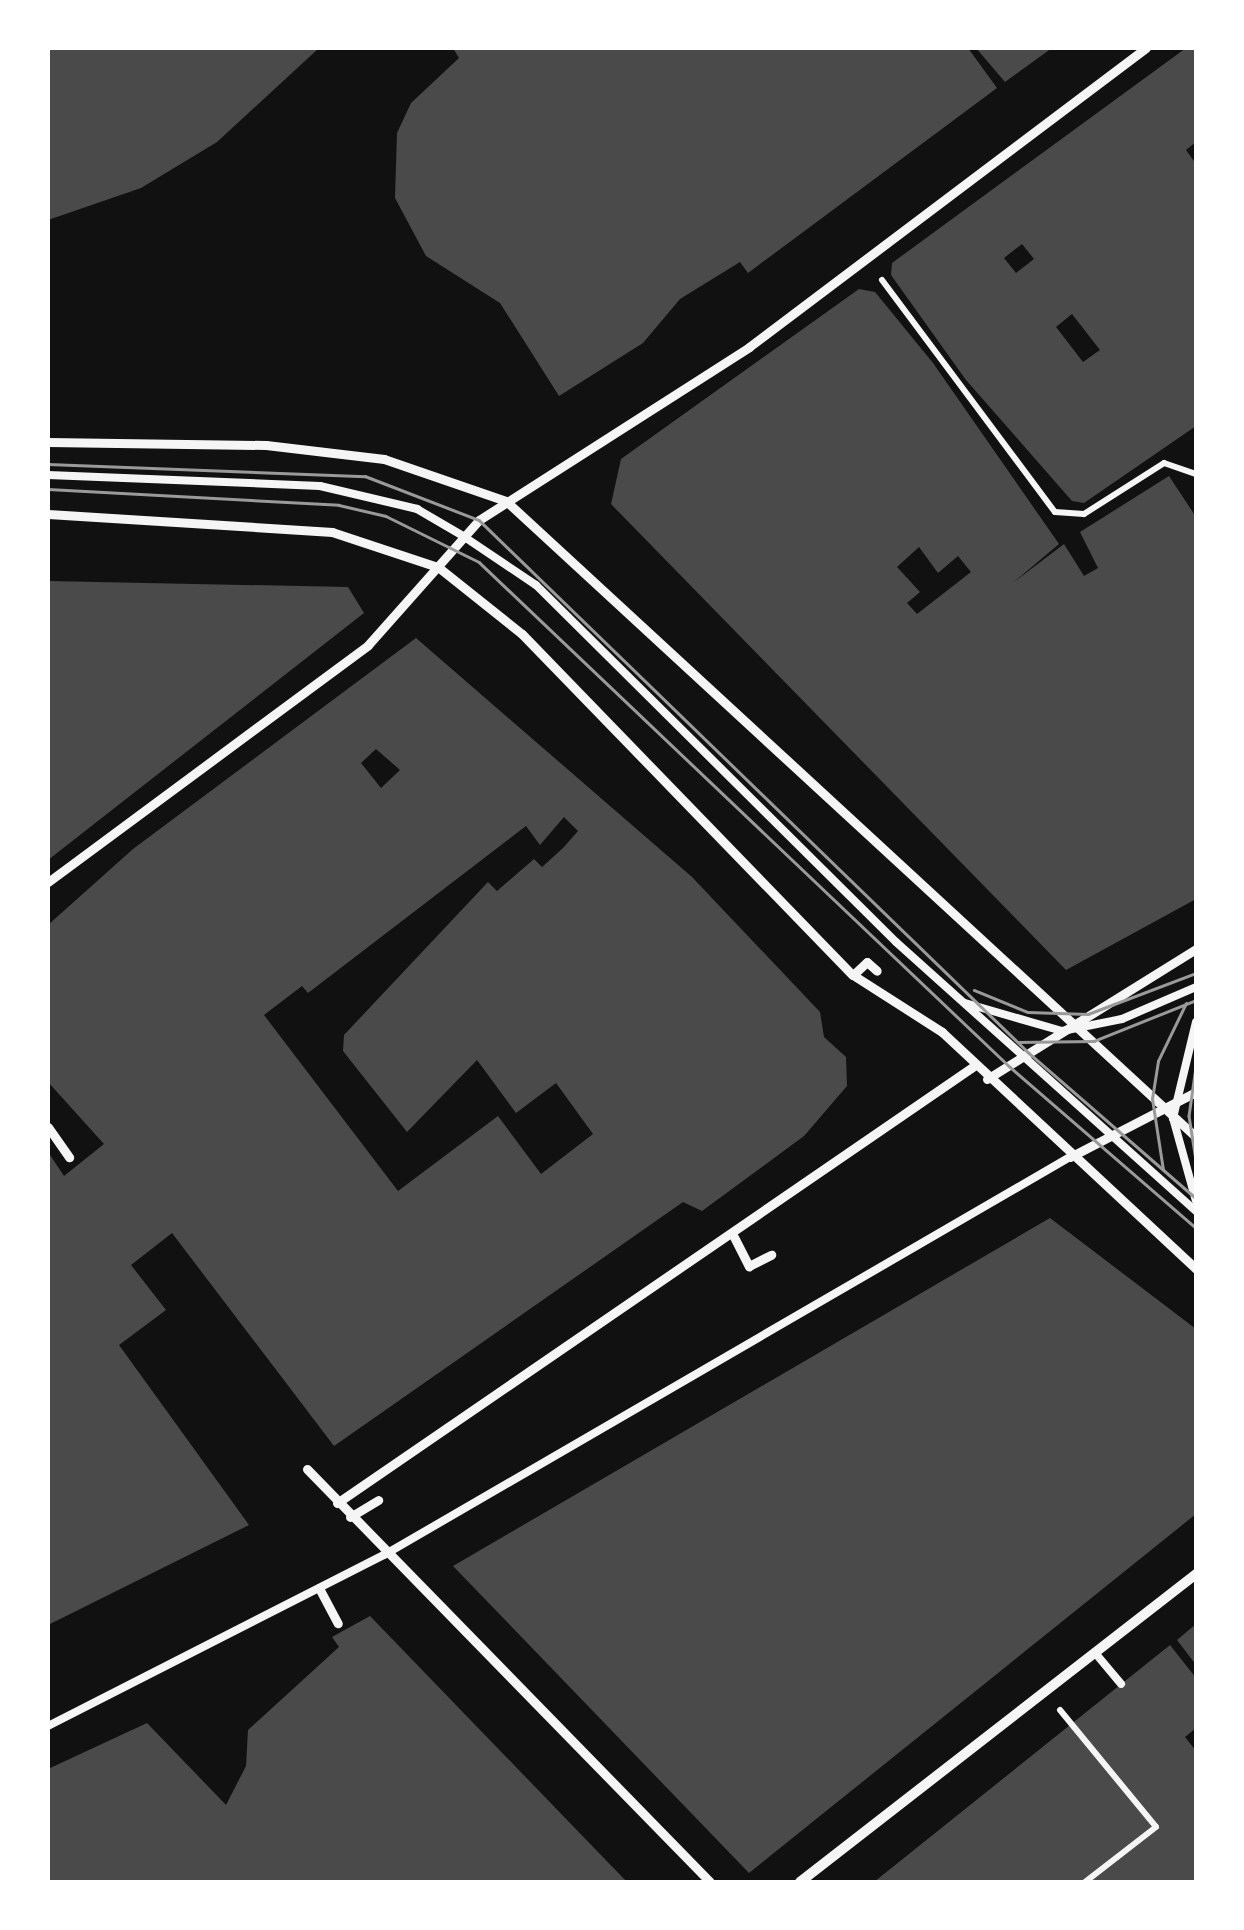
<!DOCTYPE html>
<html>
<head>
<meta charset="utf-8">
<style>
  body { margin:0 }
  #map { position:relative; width:1244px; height:1930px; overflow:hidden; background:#111; font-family:Lato,sans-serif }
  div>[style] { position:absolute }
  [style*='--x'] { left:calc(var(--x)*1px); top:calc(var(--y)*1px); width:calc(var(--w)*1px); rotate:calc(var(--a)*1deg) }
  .building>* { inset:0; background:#4a4a4a }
  .path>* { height:6px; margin:-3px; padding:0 3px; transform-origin:3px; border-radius:3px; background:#f5f5f5 }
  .service>* { height:8px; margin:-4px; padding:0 4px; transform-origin:4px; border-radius:4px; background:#f5f5f5 }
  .pedestrian>* { height:9px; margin:-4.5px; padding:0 4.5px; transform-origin:4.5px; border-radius:4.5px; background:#f5f5f5 }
  .minor>* { height:10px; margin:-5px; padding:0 5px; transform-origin:5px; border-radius:5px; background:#f5f5f5 }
  .tram>* { height:2.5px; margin:-1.25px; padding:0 1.25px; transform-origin:1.25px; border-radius:1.25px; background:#9a9a9a }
  span { translate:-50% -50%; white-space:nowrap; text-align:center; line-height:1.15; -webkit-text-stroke:8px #fff; paint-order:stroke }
  .frame { position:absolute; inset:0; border:50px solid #fff; pointer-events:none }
</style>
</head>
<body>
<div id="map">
  <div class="building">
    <i style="clip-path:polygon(48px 48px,319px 48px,217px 142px,141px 188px,48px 220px)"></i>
    <i style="clip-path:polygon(453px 48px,968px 48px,997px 88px,748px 273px,740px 262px,680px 299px,643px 343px,559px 396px,500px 303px,426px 256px,395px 198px,397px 133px,411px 103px,459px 58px)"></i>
    <i style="clip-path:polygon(976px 48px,1052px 48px,1005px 82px)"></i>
    <i style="clip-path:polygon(evenodd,1186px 48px,1196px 48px,1196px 142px,1186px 150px,1196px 164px,1196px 426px,1084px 503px,1072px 501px,966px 380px,891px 275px,892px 263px,1186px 48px,1022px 244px,1034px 259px,1016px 273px,1004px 258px,1022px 244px,1186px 48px,1072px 314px,1100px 350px,1083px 362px,1056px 327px,1072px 314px)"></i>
    <i style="clip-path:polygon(evenodd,859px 289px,875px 292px,933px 363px,1059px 544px,1014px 582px,1064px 544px,1084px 576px,1098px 568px,1080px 532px,1169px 476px,1196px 517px,1196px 899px,1066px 970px,611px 504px,621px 459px,859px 289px,919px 547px,938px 573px,958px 556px,971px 572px,917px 614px,907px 603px,920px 592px,897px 567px,919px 547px)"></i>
    <i style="clip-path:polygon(48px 581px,348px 587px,364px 613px,48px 860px)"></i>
    <i style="clip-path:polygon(evenodd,416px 638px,692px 877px,820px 1012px,824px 1037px,846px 1057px,847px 1086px,804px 1136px,702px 1211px,683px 1202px,334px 1446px,172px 1233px,131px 1265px,166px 1310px,119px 1345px,249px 1525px,48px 1625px,48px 1152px,64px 1176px,104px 1144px,48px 1082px,48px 925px,133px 849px,416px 638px,376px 749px,400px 770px,381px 788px,361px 763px,376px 749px,416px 638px,564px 817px,578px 831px,563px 848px,542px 867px,534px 859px,497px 891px,488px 882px,344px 1035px,343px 1051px,407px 1132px,477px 1060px,516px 1113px,556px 1083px,593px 1134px,541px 1174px,498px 1116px,398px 1191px,264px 1015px,302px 986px,308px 993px,526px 826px,540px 845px,564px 817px)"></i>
    <i style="clip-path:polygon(1050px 1218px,1196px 1329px,1196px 1514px,749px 1873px,453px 1566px)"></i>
    <i style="clip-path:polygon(370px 1616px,627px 1882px,48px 1882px,48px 1769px,147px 1723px,226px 1805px,246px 1766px,248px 1730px,339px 1647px,332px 1637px)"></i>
    <i style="clip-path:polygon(1196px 1624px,1196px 1665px,1177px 1640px)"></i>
    <i style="clip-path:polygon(1170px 1645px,1196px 1678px,1196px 1728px,1185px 1737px,1196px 1751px,1196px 1882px,874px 1882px)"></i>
  </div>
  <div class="path">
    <i style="--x:882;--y:280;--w:289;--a:53.3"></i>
    <i style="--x:1055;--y:512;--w:29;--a:4"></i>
    <i style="--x:1084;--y:514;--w:95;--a:-32.5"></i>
    <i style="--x:1164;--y:463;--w:34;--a:19"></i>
    <i style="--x:1060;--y:1710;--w:151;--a:50.6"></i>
    <i style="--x:1156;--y:1827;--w:90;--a:142.2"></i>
  </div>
  <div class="service">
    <i style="--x:48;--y:475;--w:272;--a:2.3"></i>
    <i style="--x:320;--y:486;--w:100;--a:13.3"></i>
    <i style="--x:417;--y:509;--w:53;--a:30.4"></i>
    <i style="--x:463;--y:536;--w:88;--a:33.9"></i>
    <i style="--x:536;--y:585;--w:507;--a:44.76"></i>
    <i style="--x:896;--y:942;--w:403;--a:41.9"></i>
    <i style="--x:965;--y:1003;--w:101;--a:16.1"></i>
    <i style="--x:1062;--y:1031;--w:61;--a:-11.3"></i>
    <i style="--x:1122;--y:1019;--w:81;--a:-23.4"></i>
    <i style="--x:1196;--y:1022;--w:99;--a:103.5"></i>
    <i style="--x:1173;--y:1118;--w:86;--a:74.5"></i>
    <i style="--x:1096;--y:1654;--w:39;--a:50"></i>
    <i style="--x:48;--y:1726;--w:377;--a:-27"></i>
    <i style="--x:384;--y:1555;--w:793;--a:-30.12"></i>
  </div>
  <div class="pedestrian">
    <i style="--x:48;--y:442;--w:218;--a:0.8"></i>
    <i style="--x:266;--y:445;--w:119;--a:6.8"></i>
    <i style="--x:384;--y:459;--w:129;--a:19"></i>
    <i style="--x:506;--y:501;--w:938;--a:42.67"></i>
    <i style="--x:48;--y:514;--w:285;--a:3.6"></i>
    <i style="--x:332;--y:532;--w:112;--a:18.3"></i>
    <i style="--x:438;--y:567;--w:107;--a:38.6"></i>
    <i style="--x:522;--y:634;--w:475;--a:45.9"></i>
    <i style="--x:853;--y:975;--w:106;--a:32.6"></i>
    <i style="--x:942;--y:1032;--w:347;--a:43"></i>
    <i style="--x:48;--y:882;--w:398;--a:-36.5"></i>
    <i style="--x:368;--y:645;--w:167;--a:-48.4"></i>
    <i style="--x:479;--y:520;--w:321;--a:-32.6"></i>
    <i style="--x:749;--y:347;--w:497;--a:-37"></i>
    <i style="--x:853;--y:975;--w:19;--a:-43"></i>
    <i style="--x:867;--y:962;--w:13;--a:42"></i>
    <i style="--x:987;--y:1079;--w:246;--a:-31.9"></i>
    <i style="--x:48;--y:1127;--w:37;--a:55"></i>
    <i style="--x:1070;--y:1157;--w:142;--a:-27.3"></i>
    <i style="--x:734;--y:1237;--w:33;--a:63"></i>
    <i style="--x:749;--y:1266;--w:25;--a:-27"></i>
    <i style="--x:307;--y:1469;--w:577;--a:45.7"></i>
    <i style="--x:337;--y:1503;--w:772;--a:-34.45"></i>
    <i style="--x:350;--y:1517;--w:33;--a:-31"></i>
    <i style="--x:319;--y:1588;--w:40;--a:62"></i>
  </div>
  <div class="minor">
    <i style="--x:800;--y:1882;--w:502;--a:-37.87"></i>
  </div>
  <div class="tram">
    <i style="--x:48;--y:464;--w:317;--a:2.2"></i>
    <i style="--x:365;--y:476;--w:122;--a:21.1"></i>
    <i style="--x:479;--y:520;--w:766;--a:44.1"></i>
    <i style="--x:1029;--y:1053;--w:221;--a:41"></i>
    <i style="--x:48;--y:489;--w:291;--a:3.1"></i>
    <i style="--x:339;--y:505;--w:48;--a:13.2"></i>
    <i style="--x:386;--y:516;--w:104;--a:26.3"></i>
    <i style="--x:479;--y:562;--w:731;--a:43.56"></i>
    <i style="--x:1009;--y:1066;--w:247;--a:40.9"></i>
    <i style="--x:974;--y:990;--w:58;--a:22.2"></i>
    <i style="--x:1028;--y:1012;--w:60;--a:1.9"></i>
    <i style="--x:1088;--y:1014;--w:116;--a:-20.8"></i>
    <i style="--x:1018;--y:1042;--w:76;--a:-0.8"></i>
    <i style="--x:1094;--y:1041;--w:110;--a:-21.9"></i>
    <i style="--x:1196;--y:1067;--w:49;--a:98.1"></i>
    <i style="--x:1189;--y:1116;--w:45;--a:81"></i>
    <i style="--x:1163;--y:1170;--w:72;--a:-98.8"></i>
    <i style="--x:1152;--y:1099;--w:38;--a:-81"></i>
    <i style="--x:1158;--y:1061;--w:64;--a:-64.2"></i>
  </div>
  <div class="frame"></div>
</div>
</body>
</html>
